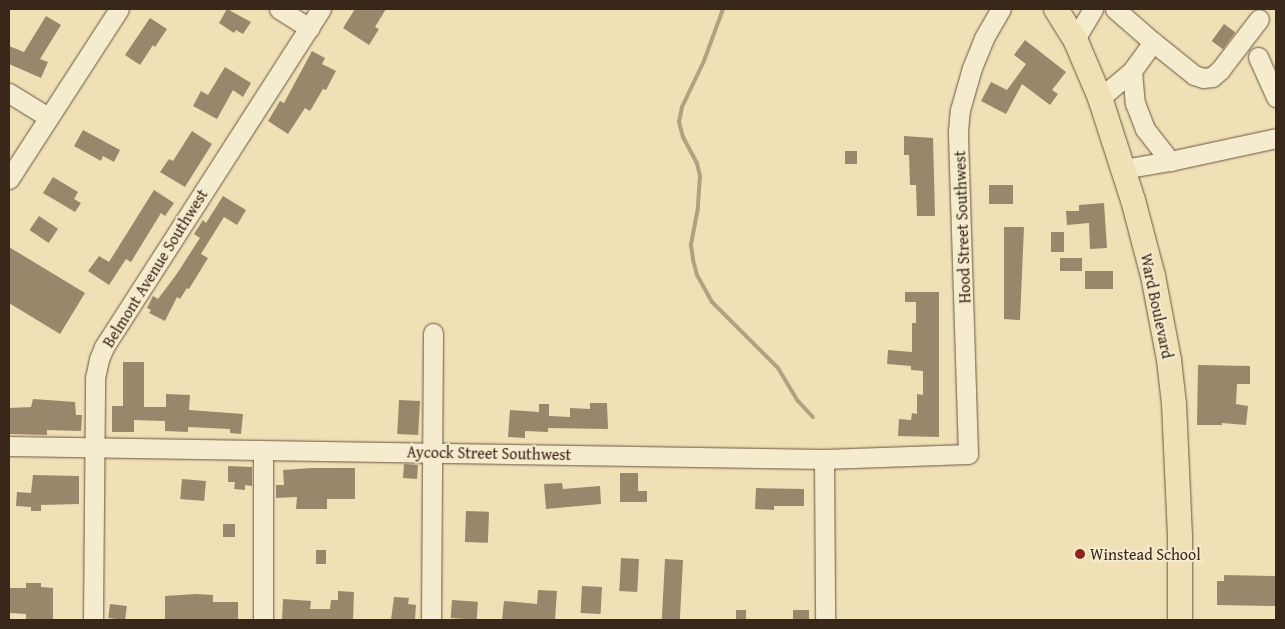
<!DOCTYPE html>
<html>
<head>
<meta charset="utf-8">
<style>
  body { margin:0 }
  #map { position:relative; width:1285px; height:629px; overflow:hidden; background:#f0e0b5; font-family:"Gentium Book Plus",serif }
  div>[style] { position:absolute }
  [style*='--x'] { left:calc(var(--x)*1px); top:calc(var(--y)*1px); width:calc(var(--w)*1px); rotate:calc(var(--a)*1deg) }
  .stream>* { height:4px; margin:-2px; padding:0 2px; transform-origin:2px; border-radius:2px; background:#b2a180 }
  .building>* { inset:0; background:#98876a; transform-origin:0 0 }
  .roads { filter:drop-shadow(0 0 1px #675540) drop-shadow(0 0 1px #675540) }
  .minor>* { height:19px; margin:-9.5px; padding:0 9.5px; transform-origin:9.5px; border-radius:9.5px; background:#f5ebcf }
  .major>* { height:24px; margin:-12px; padding:0 12px; transform-origin:12px; border-radius:12px; background:#f0e0b5 }
  .dots>* { width:14px; height:14px; translate:-50% -50%; box-sizing:border-box; border:2px solid #f5ebcf; border-radius:50% }
  span { translate:-50% -50%; white-space:nowrap; text-align:center; line-height:1.15; -webkit-text-stroke:4px #f5ebcf; paint-order:stroke }
  .street-label { font-size:16px; color:#392719 }
  .poi-label { font-size:16px; color:#392719 }
  .left { translate:0 -50%; text-align:left }
  .frame { position:absolute; inset:0; border:10px solid #392719; pointer-events:none }
</style>
</head>
<body>
<div id="map">
  <div class="stream">
    <i style="--x:723;--y:9;--w:55;--a:110.1"></i>
    <i style="--x:704;--y:61;--w:51;--a:115.6"></i>
    <i style="--x:682;--y:107;--w:15;--a:101"></i>
    <i style="--x:679;--y:122;--w:16;--a:75"></i>
    <i style="--x:683;--y:137;--w:30;--a:62"></i>
    <i style="--x:697;--y:163;--w:13;--a:77"></i>
    <i style="--x:700;--y:176;--w:32;--a:94"></i>
    <i style="--x:698;--y:208;--w:38;--a:101"></i>
    <i style="--x:691;--y:245;--w:15;--a:82"></i>
    <i style="--x:693;--y:260;--w:16;--a:75"></i>
    <i style="--x:697;--y:275;--w:31;--a:61"></i>
    <i style="--x:712;--y:302;--w:93;--a:45"></i>
    <i style="--x:778;--y:368;--w:39;--a:59"></i>
    <i style="--x:798;--y:401;--w:22;--a:47"></i>
  </div>
  <div class="building">
    <i style="clip-path:polygon(227px 9px,251px 22px,243px 34px,236px 30px,234px 33px,219px 23px)"></i>
    <i style="clip-path:polygon(355px 9px,386px 9px,375px 27px,379px 29px,369px 45px,343px 28px)"></i>
    <i style="clip-path:polygon(46px 16px,61px 25px,40px 59px,48px 62px,41px 78px,9px 64px,9px 46px,24px 52px)"></i>
    <i style="clip-path:polygon(150px 18px,167px 29px,155px 47px,153px 45px,140px 65px,125px 55px)"></i>
    <i style="left:1224px;top:24px;width:14px;height:21px;rotate:36deg"></i>
    <i style="clip-path:polygon(1025px 40px,1066px 72px,1052px 90px,1058px 94px,1050px 105px,1022px 84px,1006px 114px,981px 101px,991px 82px,1007px 90px,1026px 64px,1014px 55px)"></i>
    <i style="clip-path:polygon(312px 51px,325px 58px,322px 64px,336px 71px,326px 90px,323px 89px,310px 111px,305px 108px,288px 134px,268px 121px,280px 101px,284px 103px)"></i>
    <i style="clip-path:polygon(225px 67px,251px 83px,243px 97px,233px 90px,217px 119px,193px 106px,201px 91px,208px 95px)"></i>
    <i style="clip-path:polygon(83px 130px,120px 150px,114px 162px,103px 156px,101px 161px,74px 146px)"></i>
    <i style="clip-path:polygon(192px 131px,212px 144px,185px 187px,160px 172px,169px 159px,173px 161px)"></i>
    <i style="clip-path:polygon(904px 136px,933px 138px,935px 216px,917px 216px,916px 185px,910px 185px,909px 155px,904px 155px)"></i>
    <i style="left:845px;top:151px;width:12px;height:13px"></i>
    <i style="clip-path:polygon(53px 177px,78px 192px,74px 199px,81px 203px,75px 212px,43px 193px)"></i>
    <i style="left:989px;top:185px;width:24px;height:19px"></i>
    <i style="clip-path:polygon(154px 190px,174px 203px,165px 216px,161px 213px,131px 262px,126px 259px,109px 285px,88px 271px,99px 256px,109px 262px)"></i>
    <i style="clip-path:polygon(223px 196px,246px 210px,237px 225px,224px 217px,201px 254px,208px 258px,189px 289px,187px 288px,180px 299px,177px 297px,165px 321px,149px 313px,151px 310px,147px 308px,153px 296px,158px 299px,176px 275px,200px 238px,194px 234px,203px 220px,206px 223px)"></i>
    <i style="clip-path:polygon(1104px 203px,1107px 248px,1090px 249px,1089px 223px,1067px 225px,1066px 211px,1079px 211px,1079px 205px)"></i>
    <i style="left:39px;top:216px;width:23px;height:17px;rotate:34deg"></i>
    <i style="clip-path:polygon(1004px 227px,1024px 227px,1020px 320px,1004px 319px)"></i>
    <i style="left:1051px;top:232px;width:13px;height:20px"></i>
    <i style="clip-path:polygon(9px 247px,85px 293px,60px 334px,9px 303px)"></i>
    <i style="left:1060px;top:258px;width:22px;height:13px"></i>
    <i style="left:1085px;top:271px;width:28px;height:18px"></i>
    <i style="clip-path:polygon(905px 292px,939px 292px,939px 437px,898px 436px,899px 419px,911px 420px,912px 413px,917px 414px,917px 394px,923px 395px,923px 371px,911px 370px,911px 366px,887px 364px,888px 350px,912px 352px,912px 323px,916px 323px,916px 302px,905px 302px)"></i>
    <i style="clip-path:polygon(123px 362px,144px 362px,144px 407px,166px 407px,166px 394px,190px 395px,189px 410px,243px 414px,241px 434px,230px 433px,230px 429px,188px 427px,188px 432px,165px 431px,165px 421px,134px 420px,134px 432px,112px 432px,112px 406px,123px 406px)"></i>
    <i style="clip-path:polygon(1198px 365px,1250px 366px,1250px 384px,1237px 384px,1236px 404px,1248px 406px,1246px 425px,1222px 423px,1222px 425px,1197px 425px)"></i>
    <i style="clip-path:polygon(33px 399px,75px 402px,76px 415px,82px 415px,81px 431px,47px 430px,47px 435px,9px 434px,9px 408px,31px 407px)"></i>
    <i style="left:399px;top:400px;width:21px;height:34px;rotate:3deg"></i>
    <i style="clip-path:polygon(590px 403px,607px 403px,608px 429px,548px 428px,548px 432px,525px 431px,525px 438px,508px 437px,510px 410px,539px 412px,539px 404px,549px 404px,549px 416px,570px 417px,570px 408px,590px 409px)"></i>
    <i style="left:404px;top:464px;width:14px;height:14px;rotate:4deg"></i>
    <i style="clip-path:polygon(228px 466px,252px 467px,252px 486px,245px 485px,245px 490px,234px 489px,235px 482px,228px 482px)"></i>
    <i style="clip-path:polygon(312px 468px,355px 468px,355px 499px,327px 499px,327px 509px,296px 509px,297px 497px,276px 498px,276px 485px,284px 485px,283px 470px)"></i>
    <i style="clip-path:polygon(620px 473px,638px 473px,638px 491px,647px 491px,647px 502px,620px 502px)"></i>
    <i style="clip-path:polygon(33px 475px,79px 476px,79px 504px,41px 505px,41px 511px,31px 511px,31px 507px,16px 506px,17px 492px,31px 493px)"></i>
    <i style="left:182px;top:479px;width:24px;height:20px;rotate:5deg"></i>
    <i style="clip-path:polygon(562px 483px,563px 489px,600px 486px,601px 504px,546px 509px,544px 484px)"></i>
    <i style="clip-path:polygon(756px 488px,804px 489px,804px 506px,774px 506px,774px 510px,755px 509px)"></i>
    <i style="left:466px;top:511px;width:23px;height:31px;rotate:2deg"></i>
    <i style="left:223px;top:524px;width:12px;height:13px"></i>
    <i style="left:326px;top:550px;width:14px;height:10px;rotate:90deg"></i>
    <i style="left:621px;top:558px;width:18px;height:33px;rotate:3deg"></i>
    <i style="left:665px;top:559px;width:18px;height:61px;rotate:3deg"></i>
    <i style="clip-path:polygon(1224px 575px,1276px 576px,1276px 606px,1217px 605px,1217px 581px,1224px 581px)"></i>
    <i style="clip-path:polygon(26px 583px,41px 583px,41px 587px,53px 588px,53px 620px,26px 620px,26px 614px,9px 613px,9px 588px,26px 588px)"></i>
    <i style="left:582px;top:586px;width:20px;height:27px;rotate:3deg"></i>
    <i style="clip-path:polygon(538px 590px,557px 591px,555px 620px,502px 620px,504px 601px,537px 604px)"></i>
    <i style="clip-path:polygon(338px 591px,354px 592px,353px 620px,282px 620px,283px 599px,311px 601px,310px 609px,330px 609px,331px 600px,338px 600px)"></i>
    <i style="clip-path:polygon(196px 594px,213px 595px,213px 602px,238px 602px,238px 620px,165px 620px,165px 596px)"></i>
    <i style="clip-path:polygon(394px 597px,409px 598px,408px 604px,416px 605px,415px 620px,391px 620px)"></i>
    <i style="left:452px;top:600px;width:26px;height:18px;rotate:4deg"></i>
    <i style="left:110px;top:604px;width:17px;height:14px;rotate:7deg"></i>
    <i style="left:736px;top:610px;width:10px;height:10px"></i>
    <i style="left:793px;top:610px;width:16px;height:10px"></i>
  </div>
  <div class="roads">
    <div class="minor">
      <i style="--x:279;--y:9;--w:36;--a:32"></i>
      <i style="--x:1115;--y:9;--w:50;--a:41"></i>
      <i style="--x:1153;--y:42;--w:36;--a:126"></i>
      <i style="--x:1132;--y:71;--w:32;--a:85"></i>
      <i style="--x:1135;--y:103;--w:28;--a:69"></i>
      <i style="--x:1145;--y:129;--w:41;--a:52"></i>
      <i style="--x:1170;--y:161;--w:108;--a:-12.2"></i>
      <i style="--x:1075;--y:39;--w:35;--a:-59"></i>
      <i style="--x:1153;--y:42;--w:53;--a:38.8"></i>
      <i style="--x:1194;--y:75;--w:9;--a:18"></i>
      <i style="--x:1203;--y:78;--w:9;--a:-6"></i>
      <i style="--x:1212;--y:77;--w:11;--a:-41"></i>
      <i style="--x:1220;--y:70;--w:64;--a:-52.6"></i>
      <i style="--x:1258;--y:57;--w:44;--a:65.8"></i>
      <i style="--x:9;--y:93;--w:46;--a:31.6"></i>
      <i style="--x:1100;--y:98;--w:42;--a:-40.2"></i>
      <i style="--x:1123;--y:169;--w:48;--a:-9.7"></i>
      <i style="--x:9;--y:179;--w:202;--a:-57.1"></i>
      <i style="--x:9;--y:446;--w:815;--a:0.91"></i>
      <i style="--x:824;--y:459;--w:144;--a:-2"></i>
      <i style="--x:968;--y:454;--w:323;--a:-91.8"></i>
      <i style="--x:958;--y:131;--w:21;--a:-85"></i>
      <i style="--x:960;--y:110;--w:44;--a:-74.1"></i>
      <i style="--x:972;--y:68;--w:32;--a:-68"></i>
      <i style="--x:984;--y:38;--w:34;--a:-60"></i>
      <i style="--x:824;--y:459;--w:161;--a:89.6"></i>
      <i style="--x:93;--y:620;--w:242;--a:-89.5"></i>
      <i style="--x:95;--y:378;--w:19;--a:-78"></i>
      <i style="--x:99;--y:359;--w:13;--a:-67"></i>
      <i style="--x:104;--y:347;--w:402;--a:-57.3"></i>
      <i style="--x:263;--y:620;--w:170;--a:-90"></i>
      <i style="--x:431;--y:620;--w:287;--a:-89.6"></i>
    </div>
    <div class="major">
      <i style="--x:1056;--y:9;--w:36;--a:58"></i>
      <i style="--x:1075;--y:39;--w:64;--a:67"></i>
      <i style="--x:1100;--y:98;--w:107;--a:72.1"></i>
      <i style="--x:1133;--y:200;--w:79;--a:75.3"></i>
      <i style="--x:1153;--y:276;--w:86;--a:79.2"></i>
      <i style="--x:1169;--y:360;--w:44;--a:83.5"></i>
      <i style="--x:1174;--y:404;--w:132;--a:87.4"></i>
      <i style="--x:1180;--y:536;--w:84;--a:90"></i>
    </div>
  </div>
  <div class="dots">
    <i style="left:1080px;top:554px;background:#8f2418"></i>
  </div>
  <div class="street-label">
    <span style="left:962px;top:227px;rotate:-92deg">Hood Street Southwest</span>
    <span style="left:155px;top:268px;rotate:-58deg">Belmont Avenue Southwest</span>
    <span style="left:1157px;top:306px;rotate:78deg">Ward Boulevard</span>
    <span style="left:489px;top:453px;rotate:1deg">Aycock Street Southwest</span>
  </div>
  <div class="poi-label">
    <span class="left" style="left:1090px;top:554px">Winstead School</span>
  </div>
  <div class="frame"></div>
</div>
</body>
</html>
